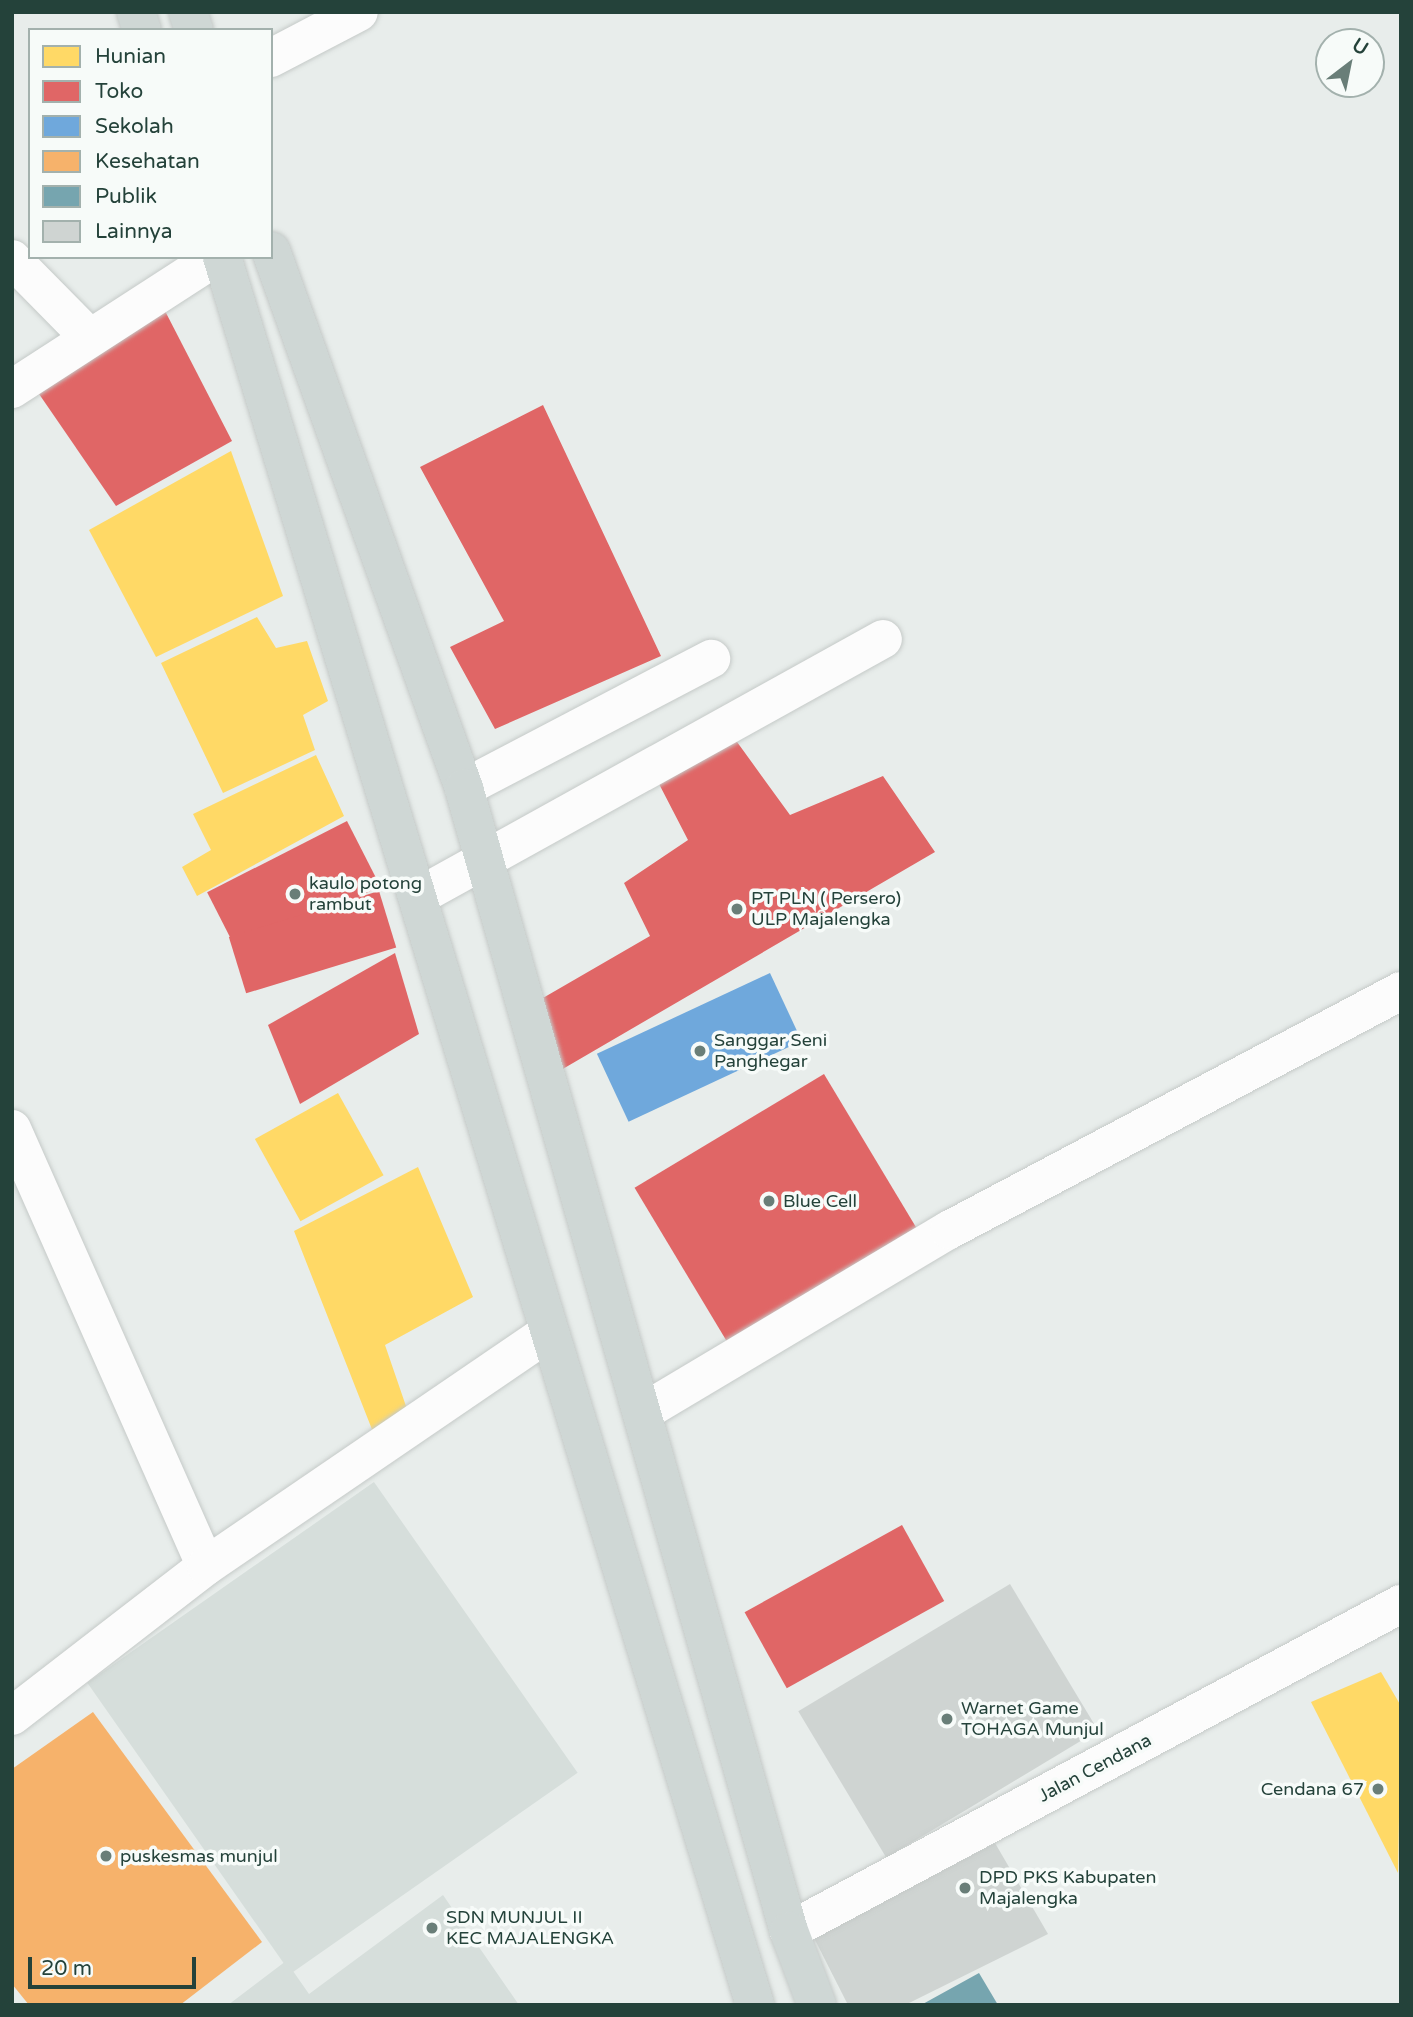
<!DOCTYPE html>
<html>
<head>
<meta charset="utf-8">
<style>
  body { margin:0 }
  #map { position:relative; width:1413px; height:2017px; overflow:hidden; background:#e8edeb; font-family:"Varela Round",sans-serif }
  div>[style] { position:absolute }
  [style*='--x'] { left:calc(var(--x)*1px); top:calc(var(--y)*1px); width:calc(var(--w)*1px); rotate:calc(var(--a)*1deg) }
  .built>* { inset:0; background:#d6dedb; transform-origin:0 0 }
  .homes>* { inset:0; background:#ffd966; transform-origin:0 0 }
  .shops>* { inset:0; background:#e06666; transform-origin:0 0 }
  .schools>* { inset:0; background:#6fa8dc; transform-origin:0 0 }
  .health>* { inset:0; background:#f6b26b }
  .public>* { inset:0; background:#76a5af }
  .building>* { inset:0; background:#cfd4d2; transform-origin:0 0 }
  .roads { filter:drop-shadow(0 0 2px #c5cac8) drop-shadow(0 0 2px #c5cac8) }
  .minor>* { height:38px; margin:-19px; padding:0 19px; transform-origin:19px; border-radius:19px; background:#fcfcfc }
  .primary>* { height:38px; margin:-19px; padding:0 19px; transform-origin:19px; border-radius:19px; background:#cfd7d5 }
  .dots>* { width:19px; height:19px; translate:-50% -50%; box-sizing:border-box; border:4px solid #f7fbf9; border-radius:50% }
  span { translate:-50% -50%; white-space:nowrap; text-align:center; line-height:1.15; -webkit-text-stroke:7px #f7fbf9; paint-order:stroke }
  .poi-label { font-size:18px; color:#24423a }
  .left { translate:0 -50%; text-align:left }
  .right { translate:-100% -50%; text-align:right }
  .street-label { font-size:18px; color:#24423a }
  .frame { position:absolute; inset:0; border:14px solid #24423a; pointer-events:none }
  .legend { position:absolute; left:28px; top:28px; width:245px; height:231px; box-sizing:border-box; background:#f7fbf9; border:2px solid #a3b1ad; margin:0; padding:9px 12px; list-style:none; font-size:21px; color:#24423a }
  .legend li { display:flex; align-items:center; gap:14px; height:35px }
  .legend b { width:35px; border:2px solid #a3b1ad }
  .north { position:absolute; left:1315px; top:28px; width:70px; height:70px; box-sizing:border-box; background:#f7fbf9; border:2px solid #a3b1ad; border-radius:50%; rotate:32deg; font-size:19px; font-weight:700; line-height:28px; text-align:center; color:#24423a }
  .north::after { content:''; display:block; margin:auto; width:24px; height:32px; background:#697e78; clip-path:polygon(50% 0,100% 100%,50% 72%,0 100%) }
  .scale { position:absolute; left:28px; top:1957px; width:168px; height:32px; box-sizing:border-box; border:4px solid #24423a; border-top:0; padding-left:9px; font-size:21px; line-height:24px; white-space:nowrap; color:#24423a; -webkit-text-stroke:5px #f7fbf9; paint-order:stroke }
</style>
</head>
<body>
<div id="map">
  <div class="built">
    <i style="left:374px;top:1482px;width:355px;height:350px;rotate:55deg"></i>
    <i style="clip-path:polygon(443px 1895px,519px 2005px,228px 2005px,286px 1961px,309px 1994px)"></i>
  </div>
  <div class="homes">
    <i style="clip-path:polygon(231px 451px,283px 596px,156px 657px,89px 530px)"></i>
    <i style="clip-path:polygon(257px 617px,276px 648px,307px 641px,328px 701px,303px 715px,315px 750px,223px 793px,161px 663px)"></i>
    <i style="clip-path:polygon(316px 755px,344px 816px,197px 896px,182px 867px,211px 850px,193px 814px)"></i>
    <i style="left:338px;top:1093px;width:94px;height:95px;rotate:61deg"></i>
    <i style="clip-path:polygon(418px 1167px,473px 1297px,385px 1345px,408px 1412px,375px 1437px,294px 1231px)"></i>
    <i style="clip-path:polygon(1381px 1672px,1401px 1706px,1398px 1873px,1311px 1702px)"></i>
  </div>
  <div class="shops">
    <i style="clip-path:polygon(164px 309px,232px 441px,116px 506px,37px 391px)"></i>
    <i style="clip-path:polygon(543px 405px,661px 656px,495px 729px,450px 647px,504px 621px,420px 467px)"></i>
    <i style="clip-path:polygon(732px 735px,790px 815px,883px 776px,935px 852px,561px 1070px,536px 1002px,650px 936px,624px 883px,688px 840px,657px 780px)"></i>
    <i style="left:347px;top:821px;width:73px;height:157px;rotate:63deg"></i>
    <i style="left:379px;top:891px;width:59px;height:157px;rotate:73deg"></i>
    <i style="clip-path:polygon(395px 953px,419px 1034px,300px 1104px,268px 1025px)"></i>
    <i style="left:824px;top:1074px;width:179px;height:221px;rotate:59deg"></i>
    <i style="left:902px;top:1525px;width:87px;height:180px;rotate:61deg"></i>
  </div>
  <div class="schools">
    <i style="left:770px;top:973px;width:75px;height:191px;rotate:65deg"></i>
  </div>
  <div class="health">
    <i style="clip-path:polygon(93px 1712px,262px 1942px,180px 2005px,29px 2005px,12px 1984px,12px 1769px)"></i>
  </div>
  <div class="public">
    <i style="clip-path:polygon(979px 1973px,998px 2005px,921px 2005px)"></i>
  </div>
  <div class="building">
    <i style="left:1010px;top:1584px;width:171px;height:247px;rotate:59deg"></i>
    <i style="clip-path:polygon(995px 1843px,1048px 1934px,905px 2005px,848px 2005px,814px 1938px)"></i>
  </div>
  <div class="roads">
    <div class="minor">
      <i style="--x:271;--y:58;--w:99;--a:-27.6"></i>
      <i style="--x:12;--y:259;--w:110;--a:45.4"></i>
      <i style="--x:12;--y:389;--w:243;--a:-32.9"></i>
      <i style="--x:464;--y:788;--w:279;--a:-27.6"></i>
      <i style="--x:421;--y:895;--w:528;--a:-28.99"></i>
      <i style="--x:12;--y:1129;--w:478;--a:66.1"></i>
      <i style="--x:645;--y:1411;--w:354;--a:-30.8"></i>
      <i style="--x:949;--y:1230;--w:511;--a:-27.87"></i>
      <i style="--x:12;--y:1716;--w:245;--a:-37.7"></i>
      <i style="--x:206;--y:1566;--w:414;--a:-34.3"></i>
      <i style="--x:789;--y:1931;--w:694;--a:-28.12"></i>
    </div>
    <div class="primary">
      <i style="--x:136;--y:12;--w:19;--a:72"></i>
      <i style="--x:188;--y:12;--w:19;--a:72"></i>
      <i style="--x:271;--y:251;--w:571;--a:70.23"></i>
      <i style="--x:464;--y:788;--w:1188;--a:74.13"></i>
      <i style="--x:789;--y:1931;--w:79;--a:69.3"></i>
      <i style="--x:222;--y:257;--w:1827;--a:73.04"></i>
    </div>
  </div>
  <div class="dots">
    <i style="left:295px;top:894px;background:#697e78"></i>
    <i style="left:737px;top:909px;background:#697e78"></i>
    <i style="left:700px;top:1051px;background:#697e78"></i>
    <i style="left:769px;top:1201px;background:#697e78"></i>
    <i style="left:947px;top:1719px;background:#697e78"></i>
    <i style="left:1378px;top:1789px;background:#697e78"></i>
    <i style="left:106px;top:1856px;background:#697e78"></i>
    <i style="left:965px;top:1888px;background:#697e78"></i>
    <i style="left:432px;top:1928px;background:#697e78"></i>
  </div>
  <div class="poi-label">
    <span class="left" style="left:309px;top:894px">kaulo potong<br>rambut</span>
    <span class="left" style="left:751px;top:909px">PT PLN ( Persero)<br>ULP Majalengka</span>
    <span class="left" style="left:714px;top:1051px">Sanggar Seni<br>Panghegar</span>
    <span class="left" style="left:783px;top:1201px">Blue Cell</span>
    <span class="left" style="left:961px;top:1719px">Warnet Game<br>TOHAGA Munjul</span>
    <span class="right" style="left:1364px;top:1789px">Cendana 67</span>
    <span class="left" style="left:120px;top:1856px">puskesmas munjul</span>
    <span class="left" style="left:979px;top:1888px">DPD PKS Kabupaten<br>Majalengka</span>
    <span class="left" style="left:446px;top:1928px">SDN MUNJUL II<br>KEC MAJALENGKA</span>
  </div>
  <div class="street-label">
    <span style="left:1095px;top:1768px;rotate:-28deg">Jalan Cendana</span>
  </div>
  <div class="frame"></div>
  <ul class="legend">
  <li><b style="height:19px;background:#ffd966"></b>Hunian</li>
  <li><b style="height:19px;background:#e06666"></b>Toko</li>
  <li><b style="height:19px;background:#6fa8dc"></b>Sekolah</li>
  <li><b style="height:19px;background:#f6b26b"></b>Kesehatan</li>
  <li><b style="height:19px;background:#76a5af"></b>Publik</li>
  <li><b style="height:19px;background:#cfd4d2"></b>Lainnya</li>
  </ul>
  <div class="north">U</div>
  <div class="scale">20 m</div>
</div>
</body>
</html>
